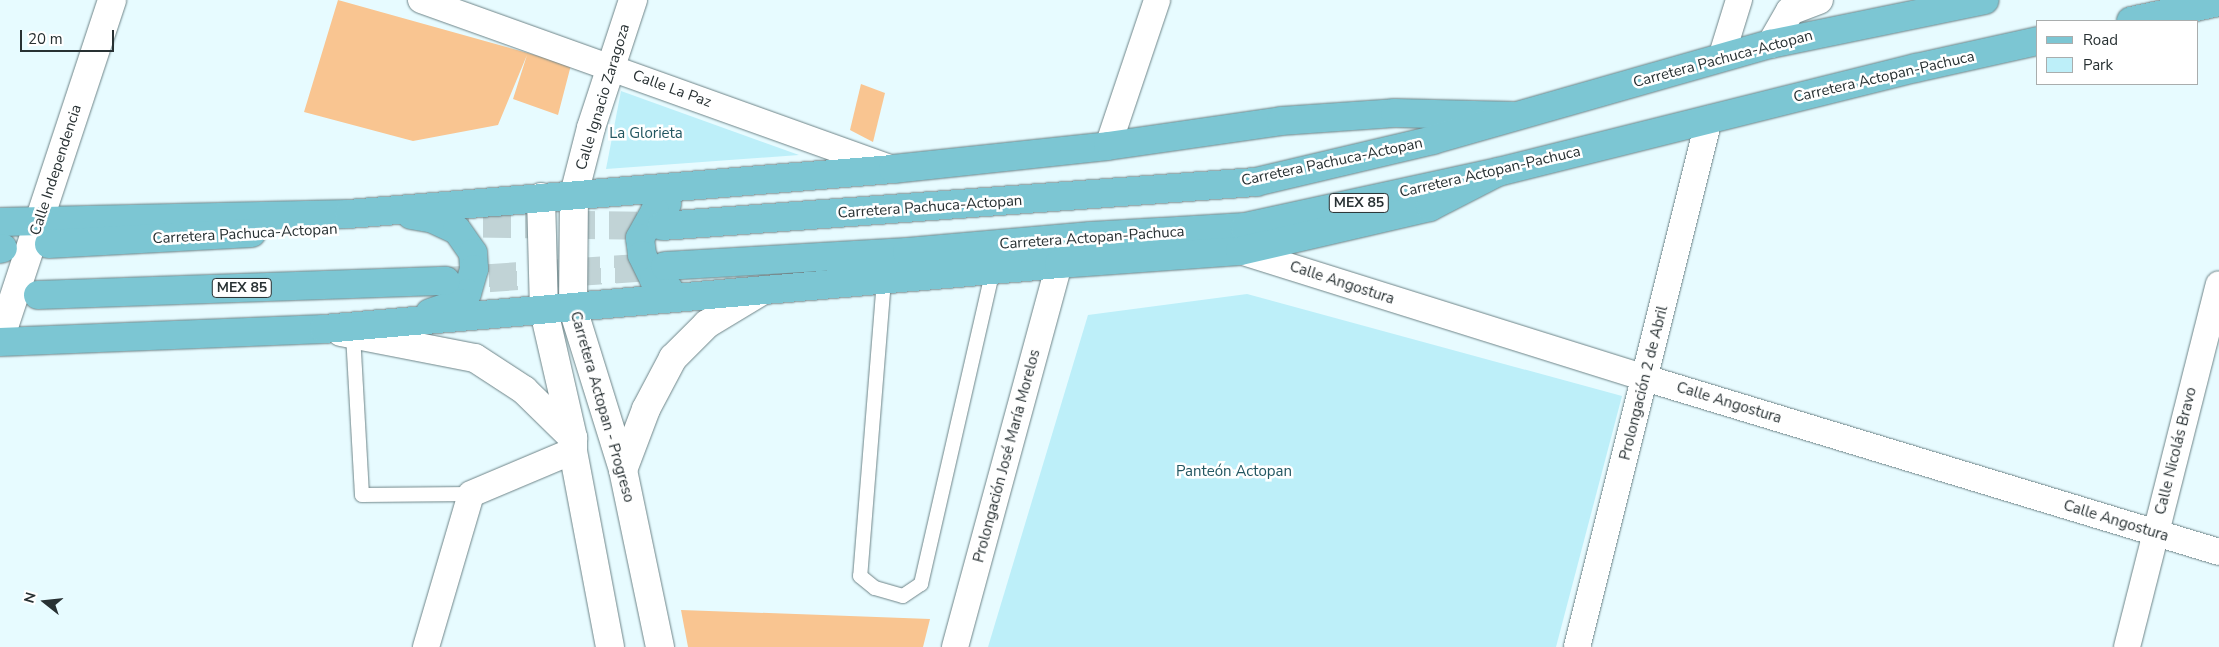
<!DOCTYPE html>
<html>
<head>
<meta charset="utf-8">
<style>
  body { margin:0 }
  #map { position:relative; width:2219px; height:647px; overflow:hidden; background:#e7fbff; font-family:"Nunito Sans",sans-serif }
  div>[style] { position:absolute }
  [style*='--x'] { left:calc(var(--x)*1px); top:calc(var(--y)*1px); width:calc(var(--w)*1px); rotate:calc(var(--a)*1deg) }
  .green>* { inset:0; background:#bdeff9 }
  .building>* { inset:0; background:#f9c591 }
  .primary-tunnel>* { height:28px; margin-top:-14px; transform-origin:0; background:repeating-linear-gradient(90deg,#c1d3d6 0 28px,transparent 0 42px) }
  .roads { filter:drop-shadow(0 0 1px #6e8488) drop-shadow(0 0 1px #6e8488) }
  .service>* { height:14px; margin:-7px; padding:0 7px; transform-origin:7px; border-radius:7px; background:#fff }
  .minor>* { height:26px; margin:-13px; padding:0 13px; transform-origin:13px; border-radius:13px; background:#fff }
  .tertiary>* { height:28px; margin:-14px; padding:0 14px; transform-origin:14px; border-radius:14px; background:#fff }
  .secondary>* { height:28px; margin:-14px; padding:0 14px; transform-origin:14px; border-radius:14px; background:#fff }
  .primary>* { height:28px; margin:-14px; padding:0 14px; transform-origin:14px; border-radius:14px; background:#7cc6d3 }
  span { translate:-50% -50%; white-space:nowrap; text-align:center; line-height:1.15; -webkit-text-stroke:5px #fff; paint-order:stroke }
  .shield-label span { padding:1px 4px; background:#fff; border:1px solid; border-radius:4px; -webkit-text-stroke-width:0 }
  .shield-label { font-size:14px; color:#283133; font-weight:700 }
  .street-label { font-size:15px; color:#283133 }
  .park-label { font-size:15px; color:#225660 }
  .legend { position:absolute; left:2036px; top:20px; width:162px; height:65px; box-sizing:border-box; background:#fff; border:1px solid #a9adad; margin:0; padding:6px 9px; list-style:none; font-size:15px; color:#283133 }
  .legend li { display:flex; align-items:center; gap:10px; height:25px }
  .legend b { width:25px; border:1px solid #a9adad }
  .north { position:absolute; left:20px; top:577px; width:50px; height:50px; -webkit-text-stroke:4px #fff; paint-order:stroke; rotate:286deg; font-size:14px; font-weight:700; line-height:20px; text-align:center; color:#283133 }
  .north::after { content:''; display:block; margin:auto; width:18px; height:22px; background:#283133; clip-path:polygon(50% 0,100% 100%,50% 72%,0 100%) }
  .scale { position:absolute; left:20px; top:30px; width:94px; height:22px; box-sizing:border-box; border:2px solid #283133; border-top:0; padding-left:6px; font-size:15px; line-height:18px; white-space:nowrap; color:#283133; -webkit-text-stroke:4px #fff; paint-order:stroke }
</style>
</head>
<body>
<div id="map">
  <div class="green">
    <i style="clip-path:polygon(621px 91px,799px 155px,606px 169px)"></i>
    <i style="clip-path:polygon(1247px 294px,1622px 396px,1556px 647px,988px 647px,1088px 315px)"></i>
  </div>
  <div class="building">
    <i style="clip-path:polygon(338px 0,571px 65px,558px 115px,513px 99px,527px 55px,498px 125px,413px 141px,304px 112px)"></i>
    <i style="clip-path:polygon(861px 84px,885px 93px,873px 142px,850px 130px)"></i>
    <i style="clip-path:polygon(681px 610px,823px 615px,930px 619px,923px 647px,688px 647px)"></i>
  </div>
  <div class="primary-tunnel">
    <i style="--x:441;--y:223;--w:221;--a:0.8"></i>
    <i style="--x:447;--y:281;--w:219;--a:-3.9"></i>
  </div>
  <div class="roads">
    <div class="service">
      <i style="--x:884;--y:280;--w:297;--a:94.6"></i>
      <i style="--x:860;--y:576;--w:19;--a:39"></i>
      <i style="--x:875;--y:588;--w:29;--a:16"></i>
      <i style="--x:903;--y:596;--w:22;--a:-34"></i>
      <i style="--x:921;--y:584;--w:322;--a:-77.1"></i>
      <i style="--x:353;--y:334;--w:161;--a:86.8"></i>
      <i style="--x:362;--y:495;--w:109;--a:-0.5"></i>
    </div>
    <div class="minor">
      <i style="--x:421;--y:0;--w:501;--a:19.7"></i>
      <i style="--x:1721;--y:58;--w:61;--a:-72.8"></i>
      <i style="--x:1108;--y:146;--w:154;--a:-71.4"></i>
      <i style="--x:1240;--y:251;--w:424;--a:17.4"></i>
      <i style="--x:1645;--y:378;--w:600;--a:16.86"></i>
      <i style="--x:426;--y:647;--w:159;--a:-73.6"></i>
      <i style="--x:471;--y:494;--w:111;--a:-22.9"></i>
      <i style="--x:955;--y:647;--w:397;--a:-74.8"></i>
      <i style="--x:1577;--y:647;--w:544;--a:-75.96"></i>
      <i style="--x:2127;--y:647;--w:374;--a:-75.8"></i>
    </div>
    <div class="tertiary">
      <i style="--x:1771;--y:44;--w:38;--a:-60"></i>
      <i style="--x:1790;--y:11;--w:31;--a:-21"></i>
    </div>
    <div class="secondary">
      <i style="--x:633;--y:0;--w:135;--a:108.2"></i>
      <i style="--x:591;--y:128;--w:68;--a:104.4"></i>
      <i style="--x:574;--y:194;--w:115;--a:90.5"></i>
      <i style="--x:573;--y:309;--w:169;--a:72.7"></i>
      <i style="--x:623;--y:470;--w:181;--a:78.2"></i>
      <i style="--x:541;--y:197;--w:114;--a:88.5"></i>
      <i style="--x:544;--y:311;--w:130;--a:77.1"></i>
      <i style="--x:573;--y:438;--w:13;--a:90"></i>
      <i style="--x:573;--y:451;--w:199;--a:79.3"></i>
      <i style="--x:341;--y:332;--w:136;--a:11"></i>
      <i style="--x:475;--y:358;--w:59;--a:33.1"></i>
      <i style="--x:524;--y:390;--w:69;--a:44.4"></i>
      <i style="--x:0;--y:339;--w:357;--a:-71.7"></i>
      <i style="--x:623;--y:470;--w:65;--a:-69.3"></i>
      <i style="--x:646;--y:409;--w:58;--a:-62.1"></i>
      <i style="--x:673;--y:358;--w:48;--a:-45"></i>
      <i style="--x:707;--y:324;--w:62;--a:-31.1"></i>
    </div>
    <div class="primary">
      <i style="--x:2131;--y:21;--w:90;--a:-12.2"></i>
      <i style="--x:667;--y:204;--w:14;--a:150"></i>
      <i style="--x:655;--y:211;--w:31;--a:119"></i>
      <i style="--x:640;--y:238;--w:17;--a:83"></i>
      <i style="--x:642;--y:255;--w:28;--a:64"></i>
      <i style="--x:654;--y:280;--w:17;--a:31"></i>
      <i style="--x:411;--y:215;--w:22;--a:10"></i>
      <i style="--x:433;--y:219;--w:26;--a:25"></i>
      <i style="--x:457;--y:230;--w:28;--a:55"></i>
      <i style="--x:473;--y:253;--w:16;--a:86"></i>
      <i style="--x:474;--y:269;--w:25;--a:106"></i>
      <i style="--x:467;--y:293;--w:13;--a:129"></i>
      <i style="--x:459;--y:303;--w:31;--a:161"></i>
      <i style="--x:0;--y:222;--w:349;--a:-1.3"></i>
      <i style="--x:349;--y:214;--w:546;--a:-4.73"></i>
      <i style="--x:893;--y:169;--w:216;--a:-6.1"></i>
      <i style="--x:1108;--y:146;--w:175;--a:-8.2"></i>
      <i style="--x:1281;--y:121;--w:114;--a:-4"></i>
      <i style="--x:1395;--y:113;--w:118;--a:1.5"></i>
      <i style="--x:662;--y:226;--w:596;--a:-4.24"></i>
      <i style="--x:1256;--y:182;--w:182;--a:-13.3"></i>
      <i style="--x:1433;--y:140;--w:351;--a:-15.9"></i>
      <i style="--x:1771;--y:44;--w:218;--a:-11.6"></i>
      <i style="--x:49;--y:244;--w:203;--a:-3.1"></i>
      <i style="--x:0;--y:249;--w:3;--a:-18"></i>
      <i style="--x:665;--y:266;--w:242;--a:-3.3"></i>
      <i style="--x:907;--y:252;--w:184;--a:-5"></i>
      <i style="--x:1090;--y:236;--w:155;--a:-3.3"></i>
      <i style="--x:1245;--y:227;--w:259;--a:-12.3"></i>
      <i style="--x:1498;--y:172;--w:431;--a:-14"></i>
      <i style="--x:1916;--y:68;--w:125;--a:-12.5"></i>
      <i style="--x:38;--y:295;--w:408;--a:-2"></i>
      <i style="--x:0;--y:342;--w:324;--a:-2.3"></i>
      <i style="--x:324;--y:329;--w:738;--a:-5.05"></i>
      <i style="--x:1059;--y:264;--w:181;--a:-4.1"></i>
      <i style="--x:1240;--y:251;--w:195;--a:-13"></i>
      <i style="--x:1430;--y:207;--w:76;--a:-27.2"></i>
    </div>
  </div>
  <div class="shield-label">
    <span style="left:1359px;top:203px">MEX 85</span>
    <span style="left:242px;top:288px">MEX 85</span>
  </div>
  <div class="street-label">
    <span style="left:1723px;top:59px;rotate:-15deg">Carretera Pachuca-Actopan</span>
    <span style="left:1884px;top:77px;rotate:-13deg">Carretera Actopan-Pachuca</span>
    <span style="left:672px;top:89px;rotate:20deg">Calle La Paz</span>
    <span style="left:603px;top:97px;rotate:-73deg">Calle Ignacio Zaragoza</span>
    <span style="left:1332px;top:162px;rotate:-12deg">Carretera Pachuca-Actopan</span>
    <span style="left:56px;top:170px;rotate:-72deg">Calle Independencia</span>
    <span style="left:1490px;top:172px;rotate:-13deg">Carretera Actopan-Pachuca</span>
    <span style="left:930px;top:207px;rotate:-4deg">Carretera Pachuca-Actopan</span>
    <span style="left:245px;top:234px;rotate:-3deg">Carretera Pachuca-Actopan</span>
    <span style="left:1092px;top:238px;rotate:-4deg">Carretera Actopan-Pachuca</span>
    <span style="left:1342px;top:283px;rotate:18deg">Calle Angostura</span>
    <span style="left:1644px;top:383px;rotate:-76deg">Prolongación 2 de Abril</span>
    <span style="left:1729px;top:403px;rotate:17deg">Calle Angostura</span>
    <span style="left:602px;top:407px;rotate:74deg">Carretera Actopan - Progreso</span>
    <span style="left:2176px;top:451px;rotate:-76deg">Calle Nicolás Bravo</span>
    <span style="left:1007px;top:456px;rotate:-75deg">Prolongación José María Morelos</span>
    <span style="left:2116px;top:521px;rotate:17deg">Calle Angostura</span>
  </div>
  <div class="park-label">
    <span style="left:646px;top:134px">La Glorieta</span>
    <span style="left:1234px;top:472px">Panteón Actopan</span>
  </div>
  <ul class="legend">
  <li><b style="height:6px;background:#7cc6d3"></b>Road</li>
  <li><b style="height:14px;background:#bdeff9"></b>Park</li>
  </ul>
  <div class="north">N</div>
  <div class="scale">20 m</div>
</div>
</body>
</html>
